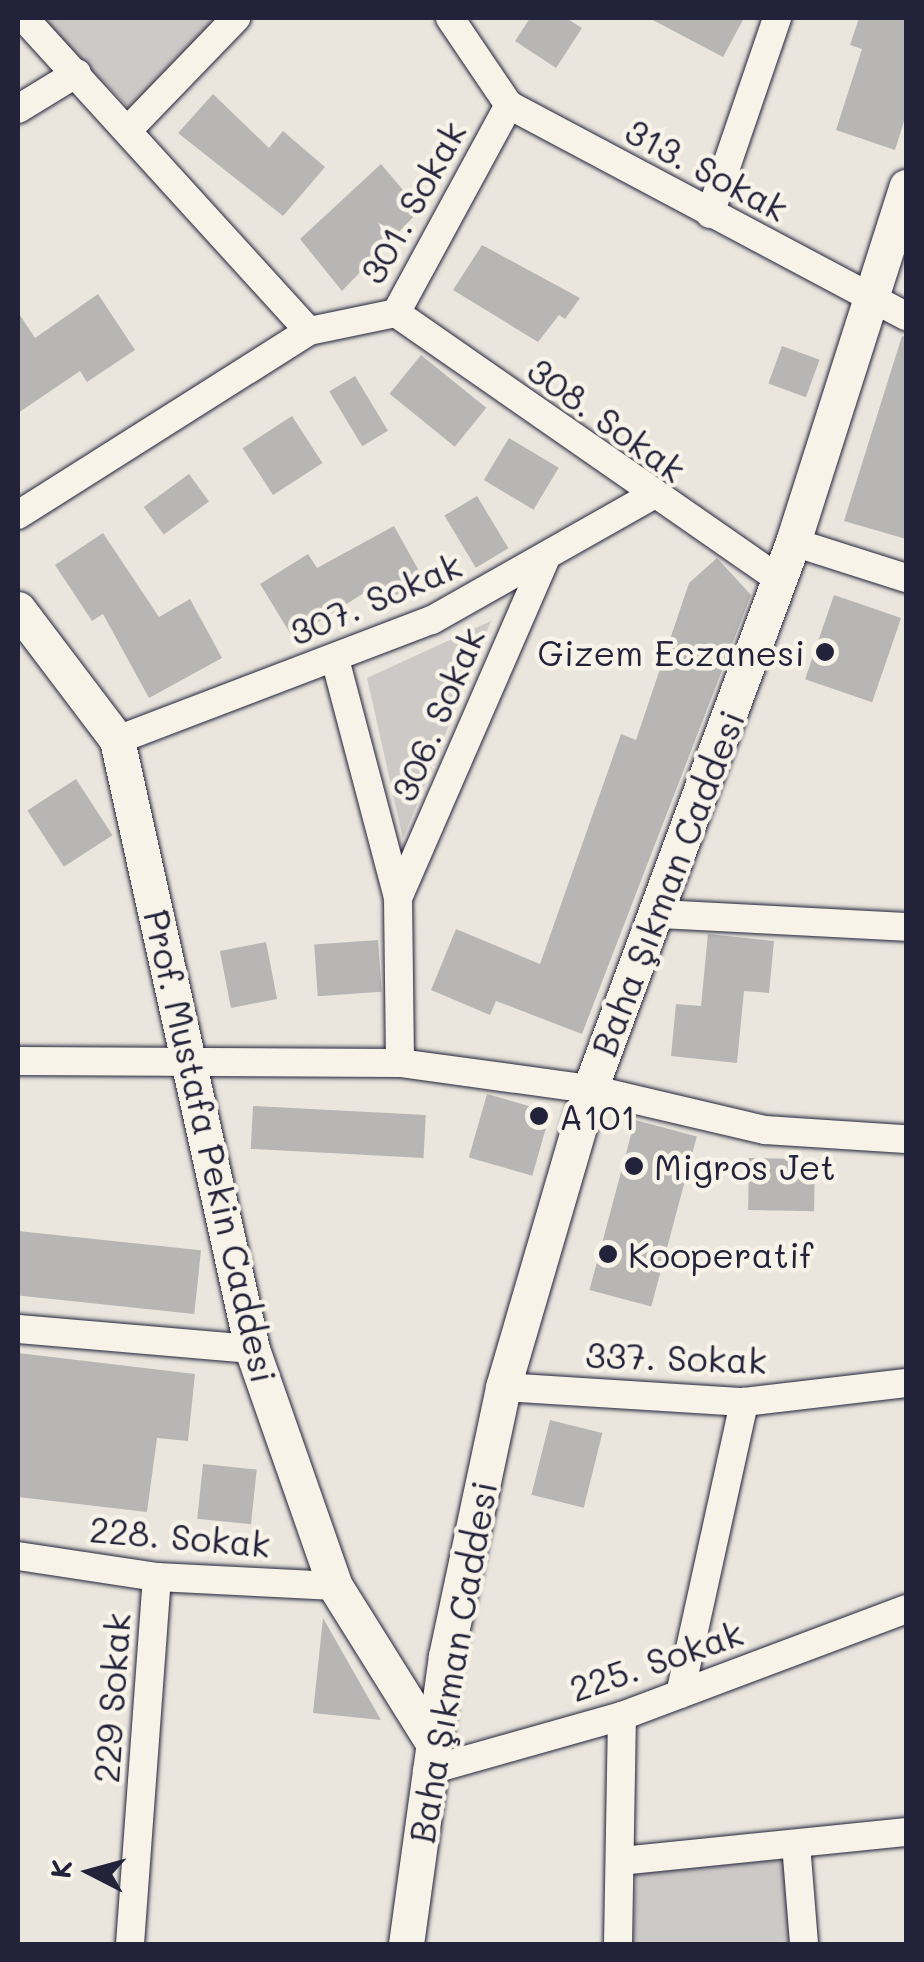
<!DOCTYPE html>
<html>
<head>
<meta charset="utf-8">
<style>
  body { margin:0 }
  #map { position:relative; width:924px; height:1962px; overflow:hidden; background:#eae6de; font-family:Mali,sans-serif }
  div>[style] { position:absolute }
  [style*='--x'] { left:calc(var(--x)*1px); top:calc(var(--y)*1px); width:calc(var(--w)*1px); rotate:calc(var(--a)*1deg) }
  .green>* { inset:0; background:#cdc9c6 }
  .building>* { inset:0; background:#b8b6b5; transform-origin:0 0 }
  .roads { filter:drop-shadow(0 0 2px #22223b) drop-shadow(0 0 2px #22223b) }
  .minor>* { height:28px; margin:-14px; padding:0 14px; transform-origin:14px; border-radius:14px; background:#f7f3e8 }
  .major>* { height:35px; margin:-17.5px; padding:0 17.5px; transform-origin:17.5px; border-radius:17.5px; background:#f7f3e8 }
  .dots>* { width:28px; height:28px; translate:-50% -50%; box-sizing:border-box; border:5px solid #f7f3e8; border-radius:50% }
  span { translate:-50% -50%; white-space:nowrap; text-align:center; line-height:1.15; -webkit-text-stroke:9px #f7f3e8; paint-order:stroke }
  .street-label { font-size:35px; color:#22223b }
  .poi-label { font-size:35px; color:#22223b }
  .right { translate:-100% -50%; text-align:right }
  .left { translate:0 -50%; text-align:left }
  .frame { position:absolute; inset:0; border:20px solid #22223b; pointer-events:none }
  .north { position:absolute; left:40px; top:1822px; width:100px; height:100px; -webkit-text-stroke:8px #f7f3e8; paint-order:stroke; rotate:276deg; font-size:28px; font-weight:700; line-height:40px; text-align:center; color:#22223b }
  .north::after { content:''; display:block; margin:auto; width:35px; height:45px; background:#22223b; clip-path:polygon(50% 0,100% 100%,50% 72%,0 100%) }
</style>
</head>
<body>
<div id="map">
  <div class="green">
    <i style="clip-path:polygon(39px 18px,218px 18px,129px 108px)"></i>
    <i style="clip-path:polygon(491px 621px,403px 839px,367px 678px)"></i>
    <i style="clip-path:polygon(788px 1859px,795px 1944px,633px 1944px,636px 1874px)"></i>
  </div>
  <div class="building">
    <i style="clip-path:polygon(530px 18px,566px 18px,582px 28px,556px 68px,515px 41px)"></i>
    <i style="clip-path:polygon(649px 18px,744px 18px,723px 57px)"></i>
    <i style="clip-path:polygon(859px 18px,906px 18px,906px 115px,895px 150px,836px 130px,862px 49px,850px 45px)"></i>
    <i style="clip-path:polygon(213px 94px,269px 148px,283px 131px,325px 167px,283px 216px,178px 133px)"></i>
    <i style="clip-path:polygon(381px 164px,420px 210px,342px 291px,300px 239px)"></i>
    <i style="clip-path:polygon(482px 245px,580px 298px,565px 319px,559px 315px,538px 342px,453px 290px)"></i>
    <i style="clip-path:polygon(98px 294px,135px 350px,87px 382px,80px 371px,18px 413px,18px 312px,35px 338px)"></i>
    <i style="clip-path:polygon(902px 336px,906px 337px,906px 539px,844px 521px)"></i>
    <i style="left:782px;top:346px;width:40px;height:40px;rotate:20deg"></i>
    <i style="left:421px;top:355px;width:84px;height:50px;rotate:39deg"></i>
    <i style="left:355px;top:376px;width:64px;height:30px;rotate:59deg"></i>
    <i style="left:292px;top:416px;width:56px;height:59px;rotate:57deg"></i>
    <i style="left:509px;top:438px;width:58px;height:49px;rotate:31deg"></i>
    <i style="left:189px;top:474px;width:34px;height:56px;rotate:54deg"></i>
    <i style="left:477px;top:496px;width:61px;height:38px;rotate:59deg"></i>
    <i style="clip-path:polygon(394px 526px,424px 580px,375px 606px,367px 591px,293px 638px,260px 584px,308px 554px,317px 568px)"></i>
    <i style="clip-path:polygon(103px 533px,159px 617px,190px 599px,222px 658px,149px 698px,103px 614px,92px 621px,55px 565px)"></i>
    <i style="clip-path:polygon(717px 558px,751px 595px,582px 1034px,496px 1001px,490px 1015px,431px 990px,456px 929px,540px 964px,621px 734px,636px 740px,689px 583px)"></i>
    <i style="left:834px;top:595px;width:71px;height:89px;rotate:19deg"></i>
    <i style="left:76px;top:779px;width:67px;height:58px;rotate:57deg"></i>
    <i style="clip-path:polygon(708px 934px,774px 941px,769px 993px,744px 991px,737px 1063px,671px 1056px,676px 1004px,701px 1006px)"></i>
    <i style="left:378px;top:940px;width:52px;height:64px;rotate:86deg"></i>
    <i style="left:266px;top:942px;width:58px;height:47px;rotate:79deg"></i>
    <i style="left:487px;top:1094px;width:66px;height:66px;rotate:16deg"></i>
    <i style="left:253px;top:1106px;width:173px;height:43px;rotate:3deg"></i>
    <i style="left:635px;top:1120px;width:64px;height:176px;rotate:15deg"></i>
    <i style="left:749px;top:1158px;width:66px;height:52px;rotate:1deg"></i>
    <i style="left:18px;top:1231px;width:184px;height:64px;rotate:6deg"></i>
    <i style="clip-path:polygon(18px 1353px,195px 1374px,188px 1441px,157px 1438px,147px 1512px,18px 1497px)"></i>
    <i style="left:550px;top:1420px;width:54px;height:77px;rotate:14deg"></i>
    <i style="left:203px;top:1464px;width:54px;height:55px;rotate:6deg"></i>
    <i style="clip-path:polygon(323px 1618px,381px 1720px,313px 1713px)"></i>
  </div>
  <div class="roads">
    <div class="minor">
      <i style="--x:24;--y:18;--w:423;--a:47.7"></i>
      <i style="--x:450;--y:18;--w:105;--a:55.9"></i>
      <i style="--x:509;--y:105;--w:450;--a:28"></i>
      <i style="--x:18;--y:109;--w:69;--a:-31.4"></i>
      <i style="--x:128;--y:130;--w:156;--a:-46"></i>
      <i style="--x:710;--y:214;--w:207;--a:-71.1"></i>
      <i style="--x:396;--y:313;--w:466;--a:34.8"></i>
      <i style="--x:18;--y:515;--w:344;--a:-32.3"></i>
      <i style="--x:309;--y:331;--w:89;--a:-11.7"></i>
      <i style="--x:396;--y:313;--w:237;--a:-61.5"></i>
      <i style="--x:793;--y:542;--w:119;--a:17.7"></i>
      <i style="--x:335;--y:659;--w:247;--a:75.2"></i>
      <i style="--x:398;--y:898;--w:165;--a:89.3"></i>
      <i style="--x:117;--y:740;--w:337;--a:-20.9"></i>
      <i style="--x:432;--y:620;--w:249;--a:-29.5"></i>
      <i style="--x:398;--y:898;--w:369;--a:-66.5"></i>
      <i style="--x:660;--y:914;--w:246;--a:3"></i>
      <i style="--x:18;--y:1061;--w:382;--a:0.3"></i>
      <i style="--x:400;--y:1063;--w:192;--a:7.8"></i>
      <i style="--x:590;--y:1089;--w:180;--a:13.2"></i>
      <i style="--x:765;--y:1130;--w:141;--a:3.7"></i>
      <i style="--x:18;--y:1329;--w:235;--a:4.9"></i>
      <i style="--x:503;--y:1387;--w:241;--a:3.6"></i>
      <i style="--x:744;--y:1402;--w:163;--a:-6.7"></i>
      <i style="--x:18;--y:1556;--w:141;--a:8.6"></i>
      <i style="--x:157;--y:1577;--w:178;--a:2.9"></i>
      <i style="--x:680;--y:1694;--w:299;--a:-77.6"></i>
      <i style="--x:427;--y:1771;--w:203;--a:-15.8"></i>
      <i style="--x:622;--y:1716;--w:303;--a:-20.6"></i>
      <i style="--x:796;--y:1844;--w:100;--a:85.4"></i>
      <i style="--x:621;--y:1861;--w:286;--a:-5.8"></i>
      <i style="--x:130;--y:1944;--w:368;--a:-85.8"></i>
      <i style="--x:618;--y:1944;--w:228;--a:-89"></i>
    </div>
    <div class="major">
      <i style="--x:18;--y:609;--w:164;--a:52.9"></i>
      <i style="--x:117;--y:740;--w:624;--a:77.5"></i>
      <i style="--x:252;--y:1349;--w:251;--a:70.7"></i>
      <i style="--x:335;--y:1586;--w:183;--a:58"></i>
      <i style="--x:406;--y:1944;--w:291;--a:-82.1"></i>
      <i style="--x:446;--y:1656;--w:275;--a:-78"></i>
      <i style="--x:503;--y:1387;--w:310;--a:-73.7"></i>
      <i style="--x:590;--y:1089;--w:583;--a:-69.64"></i>
      <i style="--x:793;--y:542;--w:373;--a:-72.3"></i>
    </div>
  </div>
  <div class="dots">
    <i style="left:825px;top:652px;background:#22223b"></i>
    <i style="left:539px;top:1116px;background:#22223b"></i>
    <i style="left:634px;top:1166px;background:#22223b"></i>
    <i style="left:608px;top:1254px;background:#22223b"></i>
  </div>
  <div class="street-label">
    <span style="left:707px;top:169px;rotate:28deg">313. Sokak</span>
    <span style="left:412px;top:202px;rotate:-61deg">301. Sokak</span>
    <span style="left:607px;top:419px;rotate:36deg">308. Sokak</span>
    <span style="left:375px;top:598px;rotate:-23deg">307. Sokak</span>
    <span style="left:437px;top:714px;rotate:-67deg">306. Sokak</span>
    <span style="left:667px;top:883px;rotate:-69deg">Baha Şıkman Caddesi</span>
    <span style="left:211px;top:1146px;rotate:77deg">Prof. Mustafa Pekin Caddesi</span>
    <span style="left:676px;top:1357px;rotate:2deg">337. Sokak</span>
    <span style="left:180px;top:1536px;rotate:5deg">228. Sokak</span>
    <span style="left:656px;top:1660px;rotate:-19deg">225. Sokak</span>
    <span style="left:452px;top:1662px;rotate:-80deg">Baha Şıkman Caddesi</span>
    <span style="left:111px;top:1698px;rotate:-86deg">229 Sokak</span>
  </div>
  <div class="poi-label">
    <span class="right" style="left:805px;top:652px">Gizem Eczanesi</span>
    <span class="left" style="left:559px;top:1116px">A101</span>
    <span class="left" style="left:654px;top:1166px">Migros Jet</span>
    <span class="left" style="left:628px;top:1254px">Kooperatif</span>
  </div>
  <div class="frame"></div>
  <div class="north">K</div>
</div>
</body>
</html>
